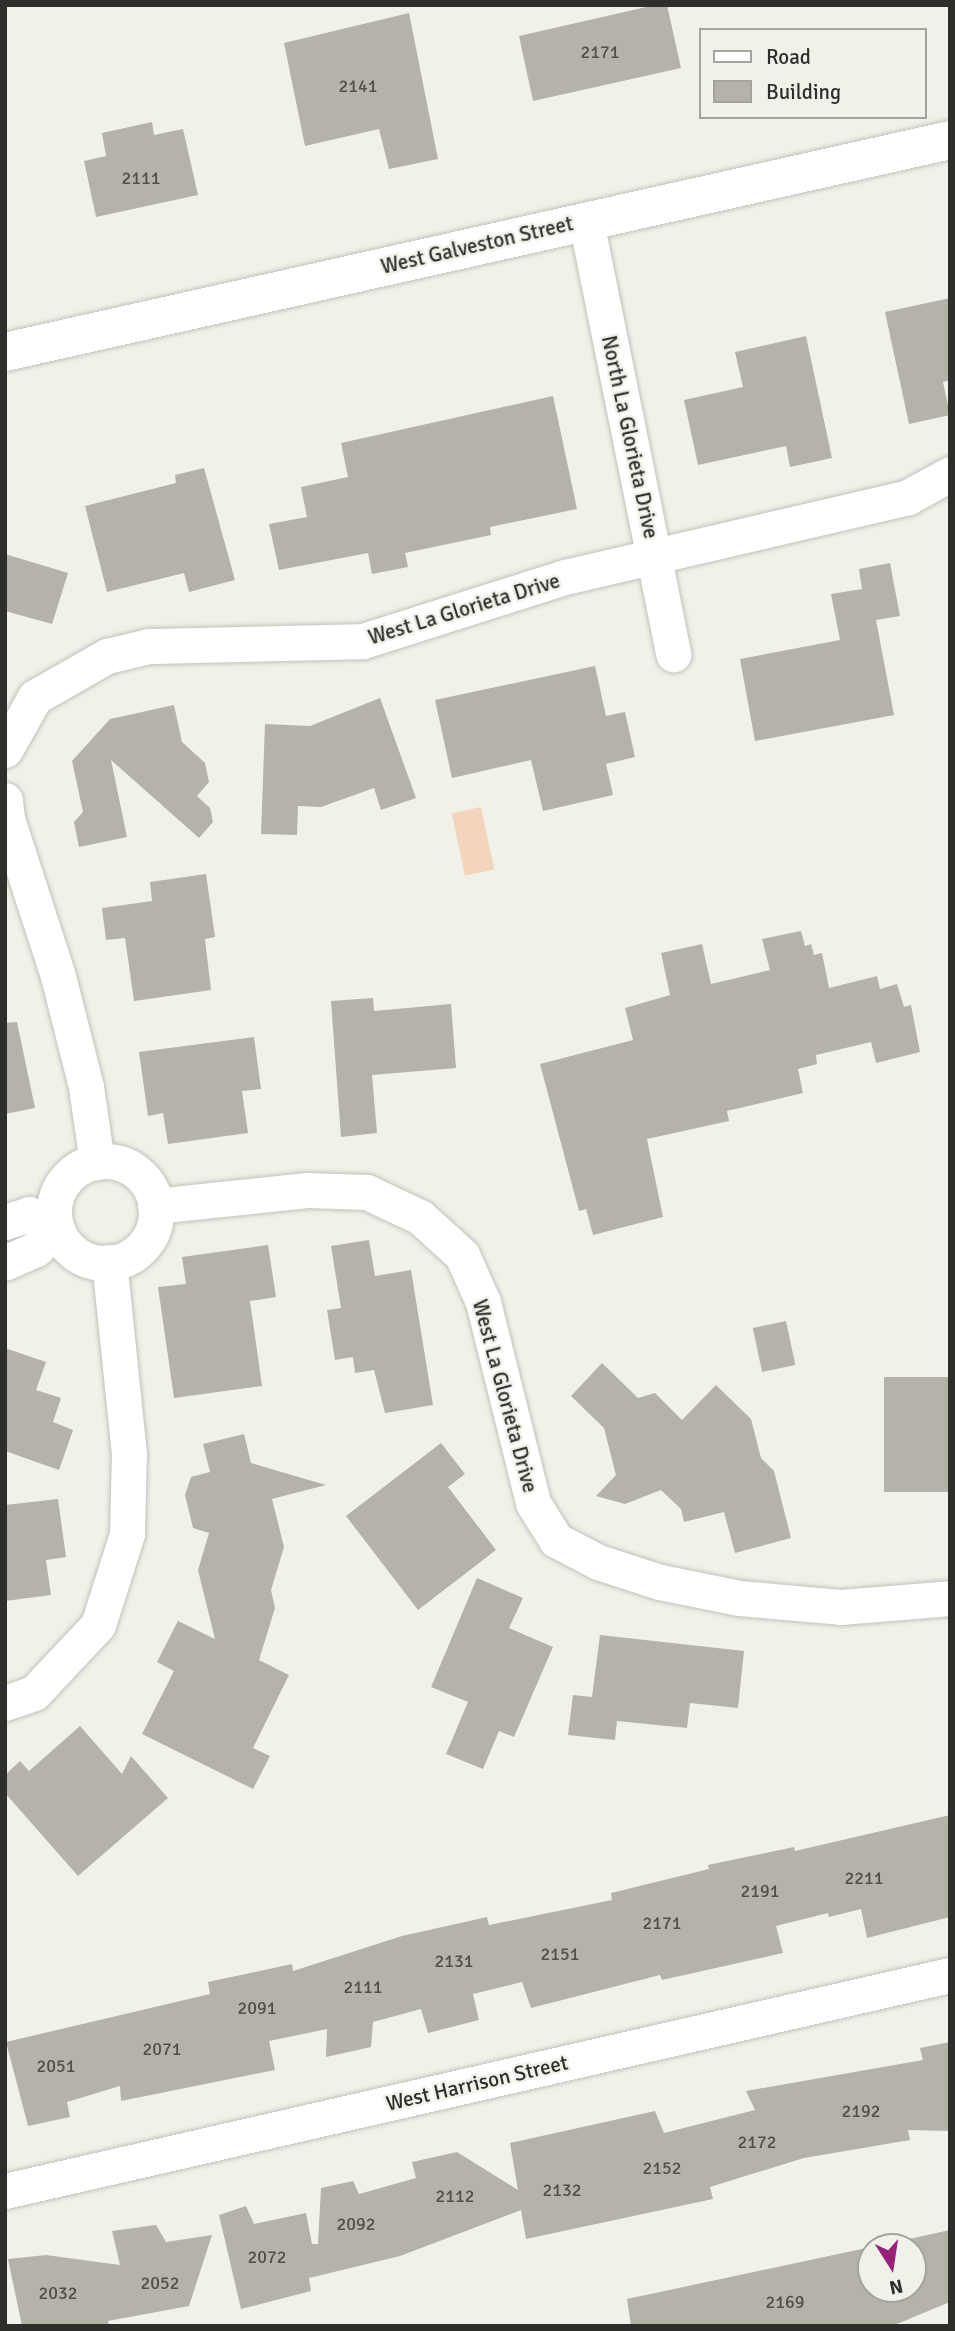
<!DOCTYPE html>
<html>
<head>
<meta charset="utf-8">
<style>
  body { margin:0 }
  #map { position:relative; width:955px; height:2331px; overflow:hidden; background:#f0f2e9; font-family:Signika,sans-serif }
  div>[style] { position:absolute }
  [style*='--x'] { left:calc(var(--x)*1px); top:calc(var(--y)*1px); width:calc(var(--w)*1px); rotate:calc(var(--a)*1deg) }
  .green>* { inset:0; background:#f3d5be; transform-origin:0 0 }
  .building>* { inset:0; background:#b5b2aa; transform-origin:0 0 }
  .roads { filter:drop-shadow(0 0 2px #c1c2b9) drop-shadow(0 0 2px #c1c2b9) }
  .street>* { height:35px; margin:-17.5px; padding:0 17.5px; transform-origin:17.5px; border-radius:17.5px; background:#fff }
  .street>.ring { margin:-17.5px; padding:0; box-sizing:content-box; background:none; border:35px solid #fff; border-radius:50% }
  .secondary>* { height:38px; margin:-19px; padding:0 19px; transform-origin:19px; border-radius:19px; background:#fff }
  span { translate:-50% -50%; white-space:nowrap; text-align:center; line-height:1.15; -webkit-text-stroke:5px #f0f2e9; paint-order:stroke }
  .number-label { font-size:18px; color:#50504b }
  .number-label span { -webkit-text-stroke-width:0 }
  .street-label { font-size:21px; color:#2e2f2b }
  .frame { position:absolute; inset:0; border:7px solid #2e2f2b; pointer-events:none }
  .legend { position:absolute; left:699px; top:28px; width:228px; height:91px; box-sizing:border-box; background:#f0f2e9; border:2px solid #a2a49d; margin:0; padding:9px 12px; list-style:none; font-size:21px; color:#2e2f2b }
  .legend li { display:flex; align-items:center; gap:14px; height:35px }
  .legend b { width:35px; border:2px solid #a2a49d }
  .north { position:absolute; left:857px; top:2233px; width:70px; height:70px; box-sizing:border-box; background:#f0f2e9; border:2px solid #a2a49d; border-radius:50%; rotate:168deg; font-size:19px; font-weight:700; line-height:28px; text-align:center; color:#2e2f2b }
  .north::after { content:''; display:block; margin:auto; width:24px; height:32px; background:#98207a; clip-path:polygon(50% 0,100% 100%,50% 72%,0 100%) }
</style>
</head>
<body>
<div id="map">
  <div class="green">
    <i style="left:481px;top:807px;width:64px;height:30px;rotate:78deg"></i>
  </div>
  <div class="building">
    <i style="clip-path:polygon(655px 5px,667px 5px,681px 68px,533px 101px,519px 36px)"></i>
    <i style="clip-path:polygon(409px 13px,438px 159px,389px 169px,379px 129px,305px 146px,284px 43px)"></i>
    <i style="clip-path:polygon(152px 122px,154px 135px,183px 129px,198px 195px,96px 217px,84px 161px,106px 156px,102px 133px)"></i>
    <i style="clip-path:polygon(950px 298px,950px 380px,943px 382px,950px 415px,909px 424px,885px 312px)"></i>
    <i style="clip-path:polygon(806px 336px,832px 458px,790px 467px,786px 446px,698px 465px,684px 400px,743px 387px,735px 352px)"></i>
    <i style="clip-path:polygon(553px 396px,577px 509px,490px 527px,491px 535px,405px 553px,408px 567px,372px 574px,368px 553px,279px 570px,269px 524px,307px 517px,301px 487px,348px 477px,341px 443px)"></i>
    <i style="clip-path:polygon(204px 468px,235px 580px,189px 592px,184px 573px,107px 592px,85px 506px,176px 483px,175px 475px)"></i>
    <i style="clip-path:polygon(5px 554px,68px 573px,52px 624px,5px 611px)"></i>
    <i style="clip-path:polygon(890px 563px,900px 616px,876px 620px,894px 715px,755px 741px,740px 659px,840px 640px,831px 594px,862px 589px,859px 569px)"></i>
    <i style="clip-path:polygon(595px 666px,606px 716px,625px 712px,635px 757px,606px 764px,613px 795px,543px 811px,531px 760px,452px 778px,435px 700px)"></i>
    <i style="clip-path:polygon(380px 698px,416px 798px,381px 810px,374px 788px,321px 807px,298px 806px,297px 835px,261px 834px,265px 724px,310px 726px)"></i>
    <i style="clip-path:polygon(174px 705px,182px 742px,205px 763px,209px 782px,197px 796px,210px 808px,213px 822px,199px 838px,111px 760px,127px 837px,79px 847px,74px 822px,83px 812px,72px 761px,110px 719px)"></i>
    <i style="clip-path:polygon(206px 874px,215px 937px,205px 939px,211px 990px,134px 1001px,125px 938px,106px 940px,102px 908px,152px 901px,150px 882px)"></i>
    <i style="clip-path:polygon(801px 931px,805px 946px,811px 944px,814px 955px,822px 953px,829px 988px,877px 976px,880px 989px,897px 984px,904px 1007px,911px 1005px,920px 1052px,876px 1063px,871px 1042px,816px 1055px,817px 1064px,798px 1069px,803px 1093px,727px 1111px,729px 1121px,647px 1139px,663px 1217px,593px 1235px,586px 1209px,579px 1211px,540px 1064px,633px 1040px,625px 1008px,670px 995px,661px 953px,702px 944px,711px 984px,770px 970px,762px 939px)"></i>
    <i style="clip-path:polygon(373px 998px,374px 1011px,451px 1004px,456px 1068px,372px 1075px,377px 1133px,341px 1137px,331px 1001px)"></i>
    <i style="clip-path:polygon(17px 1022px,35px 1108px,5px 1114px,5px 1023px)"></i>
    <i style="clip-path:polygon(254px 1037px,261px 1089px,242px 1091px,248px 1133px,168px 1144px,163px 1113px,148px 1116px,139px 1052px)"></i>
    <i style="clip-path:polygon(369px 1240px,375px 1276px,411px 1270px,433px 1405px,385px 1413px,374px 1370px,355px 1373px,353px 1357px,335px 1360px,327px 1310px,341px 1308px,331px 1246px)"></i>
    <i style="clip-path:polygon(268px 1245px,276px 1297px,250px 1301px,262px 1386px,174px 1398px,158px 1287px,186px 1284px,182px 1257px)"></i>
    <i style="left:786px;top:1321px;width:45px;height:34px;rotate:78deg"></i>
    <i style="clip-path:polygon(5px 1348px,46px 1362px,36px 1390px,61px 1398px,53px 1422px,73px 1430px,59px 1470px,5px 1451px)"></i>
    <i style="clip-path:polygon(602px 1363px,638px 1398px,655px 1393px,682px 1420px,716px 1385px,751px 1419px,761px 1458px,774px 1471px,791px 1538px,735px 1553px,724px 1512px,684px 1522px,681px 1509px,661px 1490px,625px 1504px,596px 1496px,616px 1475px,604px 1428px,571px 1396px)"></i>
    <i style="left:950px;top:1377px;width:115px;height:66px;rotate:90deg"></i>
    <i style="clip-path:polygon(244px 1434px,251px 1463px,326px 1485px,272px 1499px,284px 1547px,271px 1590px,275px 1608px,259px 1660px,289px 1675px,253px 1748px,270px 1756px,253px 1789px,142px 1734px,174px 1671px,157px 1662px,178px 1621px,215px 1639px,198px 1570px,209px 1533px,193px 1528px,185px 1495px,191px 1477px,210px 1472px,203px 1444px)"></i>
    <i style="clip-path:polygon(441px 1443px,465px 1474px,448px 1487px,496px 1550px,418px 1610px,346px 1516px)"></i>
    <i style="clip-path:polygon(58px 1499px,66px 1557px,46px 1560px,51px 1595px,5px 1601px,5px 1505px)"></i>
    <i style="clip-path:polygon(477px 1578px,523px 1598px,509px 1628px,553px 1647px,514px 1737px,499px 1731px,483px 1769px,446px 1754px,468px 1702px,431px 1687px)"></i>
    <i style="clip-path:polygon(600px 1635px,744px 1651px,738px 1708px,690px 1703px,687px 1728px,617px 1721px,615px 1740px,568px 1735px,573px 1695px,592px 1697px)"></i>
    <i style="clip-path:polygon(80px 1726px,122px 1774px,131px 1756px,168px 1798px,78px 1876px,5px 1793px,5px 1775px,20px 1761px,29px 1771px)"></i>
    <i style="clip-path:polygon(950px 1815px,950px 1917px,867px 1938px,861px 1909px,829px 1917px,828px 1913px,776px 1926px,783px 1953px,662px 1980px,660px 1975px,531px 2008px,522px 1982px,473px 1994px,479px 2020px,428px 2033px,421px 2009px,373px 2022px,371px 2047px,326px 2057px,327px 2029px,269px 2041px,275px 2070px,121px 2101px,120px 2086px,67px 2102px,70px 2117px,28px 2126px,6px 2042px,210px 1994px,208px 1982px,292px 1964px,293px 1971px,402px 1936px,487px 1917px,489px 1925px,612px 1900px,611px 1893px,709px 1869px,708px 1865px,794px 1847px,795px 1851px)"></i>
    <i style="clip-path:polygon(950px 2042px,950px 2131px,908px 2130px,910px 2140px,804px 2158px,710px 2187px,713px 2199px,526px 2239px,521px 2210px,400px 2256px,309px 2278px,311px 2291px,241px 2309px,219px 2215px,246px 2206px,254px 2224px,306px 2213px,312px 2244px,318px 2244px,321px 2188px,353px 2181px,359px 2194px,416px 2178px,412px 2162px,457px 2152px,518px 2190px,510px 2143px,655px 2111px,664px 2133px,755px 2110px,746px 2091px,923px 2060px,920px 2048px)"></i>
    <i style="clip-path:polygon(156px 2225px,166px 2242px,212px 2235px,189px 2306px,108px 2321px,109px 2326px,22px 2326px,8px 2259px,46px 2255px,120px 2265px,112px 2231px)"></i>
    <i style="clip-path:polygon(950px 2230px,950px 2302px,892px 2326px,631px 2326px,627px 2299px,871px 2247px,871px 2289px,913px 2289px,913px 2247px,873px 2247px)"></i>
  </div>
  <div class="roads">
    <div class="street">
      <i style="--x:586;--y:221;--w:442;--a:78.6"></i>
      <i style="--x:5;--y:750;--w:61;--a:-60.5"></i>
      <i style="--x:35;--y:697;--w:83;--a:-29.7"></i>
      <i style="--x:107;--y:656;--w:43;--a:-13.4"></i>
      <i style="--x:149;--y:646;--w:214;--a:-1.3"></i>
      <i style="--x:363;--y:641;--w:212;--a:-17.6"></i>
      <i style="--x:565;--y:577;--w:352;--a:-13.1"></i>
      <i style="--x:908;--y:497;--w:48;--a:-28.7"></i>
      <i style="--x:5;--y:800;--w:19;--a:84"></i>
      <i style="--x:7;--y:819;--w:165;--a:72"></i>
      <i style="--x:58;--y:976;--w:114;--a:75.8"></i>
      <i style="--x:86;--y:1087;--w:76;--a:81.7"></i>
      <i class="ring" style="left:54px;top:1161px;width:67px;height:67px"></i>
      <i style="--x:155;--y:1206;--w:153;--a:-6"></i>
      <i style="--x:307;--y:1190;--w:60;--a:1.9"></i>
      <i style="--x:367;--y:1192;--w:59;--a:25.3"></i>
      <i style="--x:420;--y:1217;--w:57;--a:42.1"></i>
      <i style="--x:462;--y:1255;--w:51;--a:65.9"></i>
      <i style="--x:483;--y:1302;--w:207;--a:76"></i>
      <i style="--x:533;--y:1503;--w:44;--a:58.1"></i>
      <i style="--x:556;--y:1540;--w:47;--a:27.6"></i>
      <i style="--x:598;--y:1562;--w:65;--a:17.9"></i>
      <i style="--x:660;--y:1582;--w:81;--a:11.4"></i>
      <i style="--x:739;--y:1598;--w:102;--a:5"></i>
      <i style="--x:841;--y:1607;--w:109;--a:-4.7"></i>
      <i style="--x:5;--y:1222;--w:25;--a:-18"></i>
      <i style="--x:29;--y:1214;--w:31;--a:27"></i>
      <i style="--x:57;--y:1228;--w:30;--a:135"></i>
      <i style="--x:36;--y:1249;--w:34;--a:156"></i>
      <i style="--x:5;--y:1703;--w:31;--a:-19"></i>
      <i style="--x:34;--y:1693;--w:93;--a:-46.7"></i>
      <i style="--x:98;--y:1625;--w:96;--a:-72.3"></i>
      <i style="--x:127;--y:1534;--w:80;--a:-88.6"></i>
      <i style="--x:129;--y:1454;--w:193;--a:-95.9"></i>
      <i style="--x:5;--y:2191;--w:969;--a:-12.88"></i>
    </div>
    <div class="secondary">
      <i style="--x:5;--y:352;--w:968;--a:-12.64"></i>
    </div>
  </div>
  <div class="number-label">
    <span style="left:600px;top:52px">2171</span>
    <span style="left:358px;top:86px">2141</span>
    <span style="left:141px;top:178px">2111</span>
    <span style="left:864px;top:1878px">2211</span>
    <span style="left:760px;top:1891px">2191</span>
    <span style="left:662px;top:1923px">2171</span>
    <span style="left:560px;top:1954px">2151</span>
    <span style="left:454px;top:1961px">2131</span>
    <span style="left:363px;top:1987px">2111</span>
    <span style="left:257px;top:2008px">2091</span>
    <span style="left:162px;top:2049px">2071</span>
    <span style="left:56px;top:2066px">2051</span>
    <span style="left:861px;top:2111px">2192</span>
    <span style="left:757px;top:2142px">2172</span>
    <span style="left:662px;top:2168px">2152</span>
    <span style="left:562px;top:2190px">2132</span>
    <span style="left:455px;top:2196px">2112</span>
    <span style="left:356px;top:2224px">2092</span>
    <span style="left:267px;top:2257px">2072</span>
    <span style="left:160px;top:2283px">2052</span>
    <span style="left:58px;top:2293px">2032</span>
    <span style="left:785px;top:2302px">2169</span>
  </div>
  <div class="street-label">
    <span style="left:477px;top:245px;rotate:-13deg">West Galveston Street</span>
    <span style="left:630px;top:437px;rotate:78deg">North La Glorieta Drive</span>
    <span style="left:464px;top:609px;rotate:-17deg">West La Glorieta Drive</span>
    <span style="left:505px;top:1396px;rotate:75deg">West La Glorieta Drive</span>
    <span style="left:477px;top:2083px;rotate:-13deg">West Harrison Street</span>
  </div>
  <div class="frame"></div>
  <ul class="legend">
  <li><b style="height:9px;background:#fff"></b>Road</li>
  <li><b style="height:19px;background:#b5b2aa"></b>Building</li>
  </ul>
  <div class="north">N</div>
</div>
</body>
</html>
